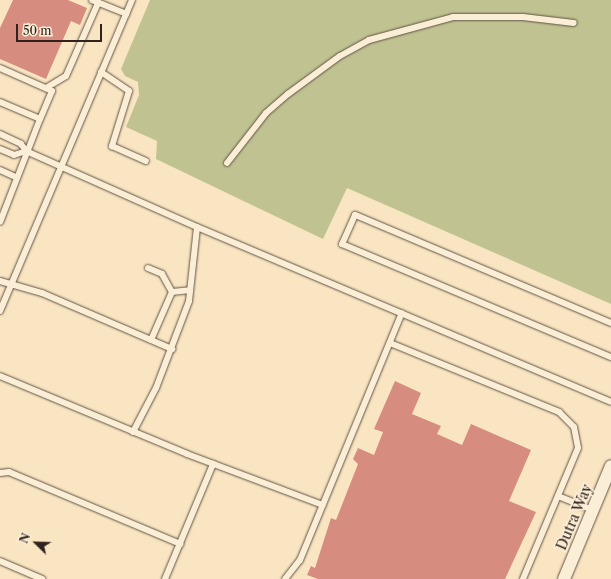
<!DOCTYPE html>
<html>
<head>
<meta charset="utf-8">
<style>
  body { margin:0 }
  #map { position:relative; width:611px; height:579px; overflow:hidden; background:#f9e5c1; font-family:"Libre Caslon Text",serif }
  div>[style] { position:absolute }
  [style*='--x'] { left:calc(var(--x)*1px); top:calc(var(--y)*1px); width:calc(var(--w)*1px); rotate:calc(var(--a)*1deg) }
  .green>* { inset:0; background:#c0c391 }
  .building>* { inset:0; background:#d68d80 }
  .roads { filter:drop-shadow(0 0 1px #625346) drop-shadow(0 0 1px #625346) }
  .service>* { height:6px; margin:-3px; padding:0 3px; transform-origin:3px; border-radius:3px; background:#fbeed7 }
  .minor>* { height:12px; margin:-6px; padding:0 6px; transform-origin:6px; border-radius:6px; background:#fbeed7 }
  span { translate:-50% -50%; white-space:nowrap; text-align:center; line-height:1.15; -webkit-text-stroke:3.5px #fbeed7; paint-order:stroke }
  .street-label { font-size:14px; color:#30221d }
  .north { position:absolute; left:16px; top:523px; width:40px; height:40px; -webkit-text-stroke:3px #fbeed7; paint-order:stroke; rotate:293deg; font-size:11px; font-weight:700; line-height:16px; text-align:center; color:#30221d }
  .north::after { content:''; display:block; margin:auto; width:14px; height:18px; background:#30221d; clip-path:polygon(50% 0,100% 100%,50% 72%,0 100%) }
  .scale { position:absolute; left:16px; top:24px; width:86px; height:18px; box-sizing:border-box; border:2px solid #30221d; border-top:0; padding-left:5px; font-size:12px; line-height:14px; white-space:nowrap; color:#30221d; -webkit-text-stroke:3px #fbeed7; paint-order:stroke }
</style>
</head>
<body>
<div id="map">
  <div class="green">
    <i style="clip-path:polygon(150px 0,611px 0,611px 304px,347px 188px,323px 239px,156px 159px,157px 141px,126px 127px,139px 95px,138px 82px,125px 76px,121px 69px)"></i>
  </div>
  <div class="building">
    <i style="clip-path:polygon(13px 0,68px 0,87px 8px,80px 25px,71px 21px,46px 79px,0 59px,0 28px)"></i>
    <i style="clip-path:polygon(395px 381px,421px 393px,412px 414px,441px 426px,437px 434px,462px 445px,471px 424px,531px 450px,509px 501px,536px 512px,505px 579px,318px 579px,307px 575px,311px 566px,315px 568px,331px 518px,336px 520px,358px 464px,353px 459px,358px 448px,374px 455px,383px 432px,374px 429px)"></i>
  </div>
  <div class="roads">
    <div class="service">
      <i style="--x:92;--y:0;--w:37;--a:22"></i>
      <i style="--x:0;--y:68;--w:57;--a:23.9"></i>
      <i style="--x:52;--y:91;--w:30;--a:113"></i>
      <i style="--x:101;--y:72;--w:34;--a:34"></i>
      <i style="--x:129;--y:91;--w:58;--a:107.2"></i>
      <i style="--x:112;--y:146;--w:37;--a:24"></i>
      <i style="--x:46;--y:88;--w:23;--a:-31"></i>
      <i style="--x:66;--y:76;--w:80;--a:-66.3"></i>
      <i style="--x:0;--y:102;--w:43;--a:23"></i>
      <i style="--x:40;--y:119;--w:110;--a:111.2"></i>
      <i style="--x:0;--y:134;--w:23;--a:25"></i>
      <i style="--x:21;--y:144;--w:9;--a:54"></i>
      <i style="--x:26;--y:151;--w:187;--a:24"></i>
      <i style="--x:197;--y:227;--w:449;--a:22.9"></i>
      <i style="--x:0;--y:149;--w:15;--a:23"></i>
      <i style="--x:14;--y:155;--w:13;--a:-18"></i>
      <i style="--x:227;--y:163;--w:63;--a:-52"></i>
      <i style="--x:266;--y:113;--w:29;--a:-41"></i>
      <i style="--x:288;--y:94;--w:64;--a:-36.2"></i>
      <i style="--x:340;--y:56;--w:33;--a:-29"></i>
      <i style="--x:369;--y:40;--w:87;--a:-15.3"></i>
      <i style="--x:453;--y:17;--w:70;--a:0"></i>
      <i style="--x:523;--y:17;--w:51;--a:6.7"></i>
      <i style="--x:0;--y:170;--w:17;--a:24"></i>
      <i style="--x:148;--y:268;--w:15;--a:23"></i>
      <i style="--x:162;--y:274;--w:21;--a:61"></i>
      <i style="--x:172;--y:292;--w:18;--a:-6"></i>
      <i style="--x:0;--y:281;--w:44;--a:15.9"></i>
      <i style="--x:42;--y:293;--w:142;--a:23.3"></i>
      <i style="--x:0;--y:311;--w:338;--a:-67"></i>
      <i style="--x:611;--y:323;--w:278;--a:-157.1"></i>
      <i style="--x:355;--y:215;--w:32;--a:114"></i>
      <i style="--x:342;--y:244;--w:292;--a:22.8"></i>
      <i style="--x:151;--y:340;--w:52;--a:-66.4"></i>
      <i style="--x:390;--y:343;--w:183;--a:22.2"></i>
      <i style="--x:559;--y:412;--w:21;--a:45"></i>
      <i style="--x:574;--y:427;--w:21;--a:79"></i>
      <i style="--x:578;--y:448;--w:142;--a:112.8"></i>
      <i style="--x:0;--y:376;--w:203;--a:22.6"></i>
      <i style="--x:187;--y:454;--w:145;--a:20.6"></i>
      <i style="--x:133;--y:432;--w:50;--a:-62.4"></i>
      <i style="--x:156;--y:388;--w:93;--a:-69.2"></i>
      <i style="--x:189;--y:301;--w:74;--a:-83.8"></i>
      <i style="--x:0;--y:473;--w:9;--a:-6"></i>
      <i style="--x:9;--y:472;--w:186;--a:22.8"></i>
      <i style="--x:558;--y:496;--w:38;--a:22"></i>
      <i style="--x:0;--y:561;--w:46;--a:23.2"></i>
      <i style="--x:165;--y:579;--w:125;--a:-67.3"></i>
      <i style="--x:285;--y:579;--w:24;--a:-52"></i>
      <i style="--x:300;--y:560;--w:267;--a:-67.6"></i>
    </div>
    <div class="minor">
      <i style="--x:564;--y:579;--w:122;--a:-67.4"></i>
    </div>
  </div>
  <div class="street-label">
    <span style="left:574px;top:517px;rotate:-67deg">Dutra Way</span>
  </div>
  <div class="north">N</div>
  <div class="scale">50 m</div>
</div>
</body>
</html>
